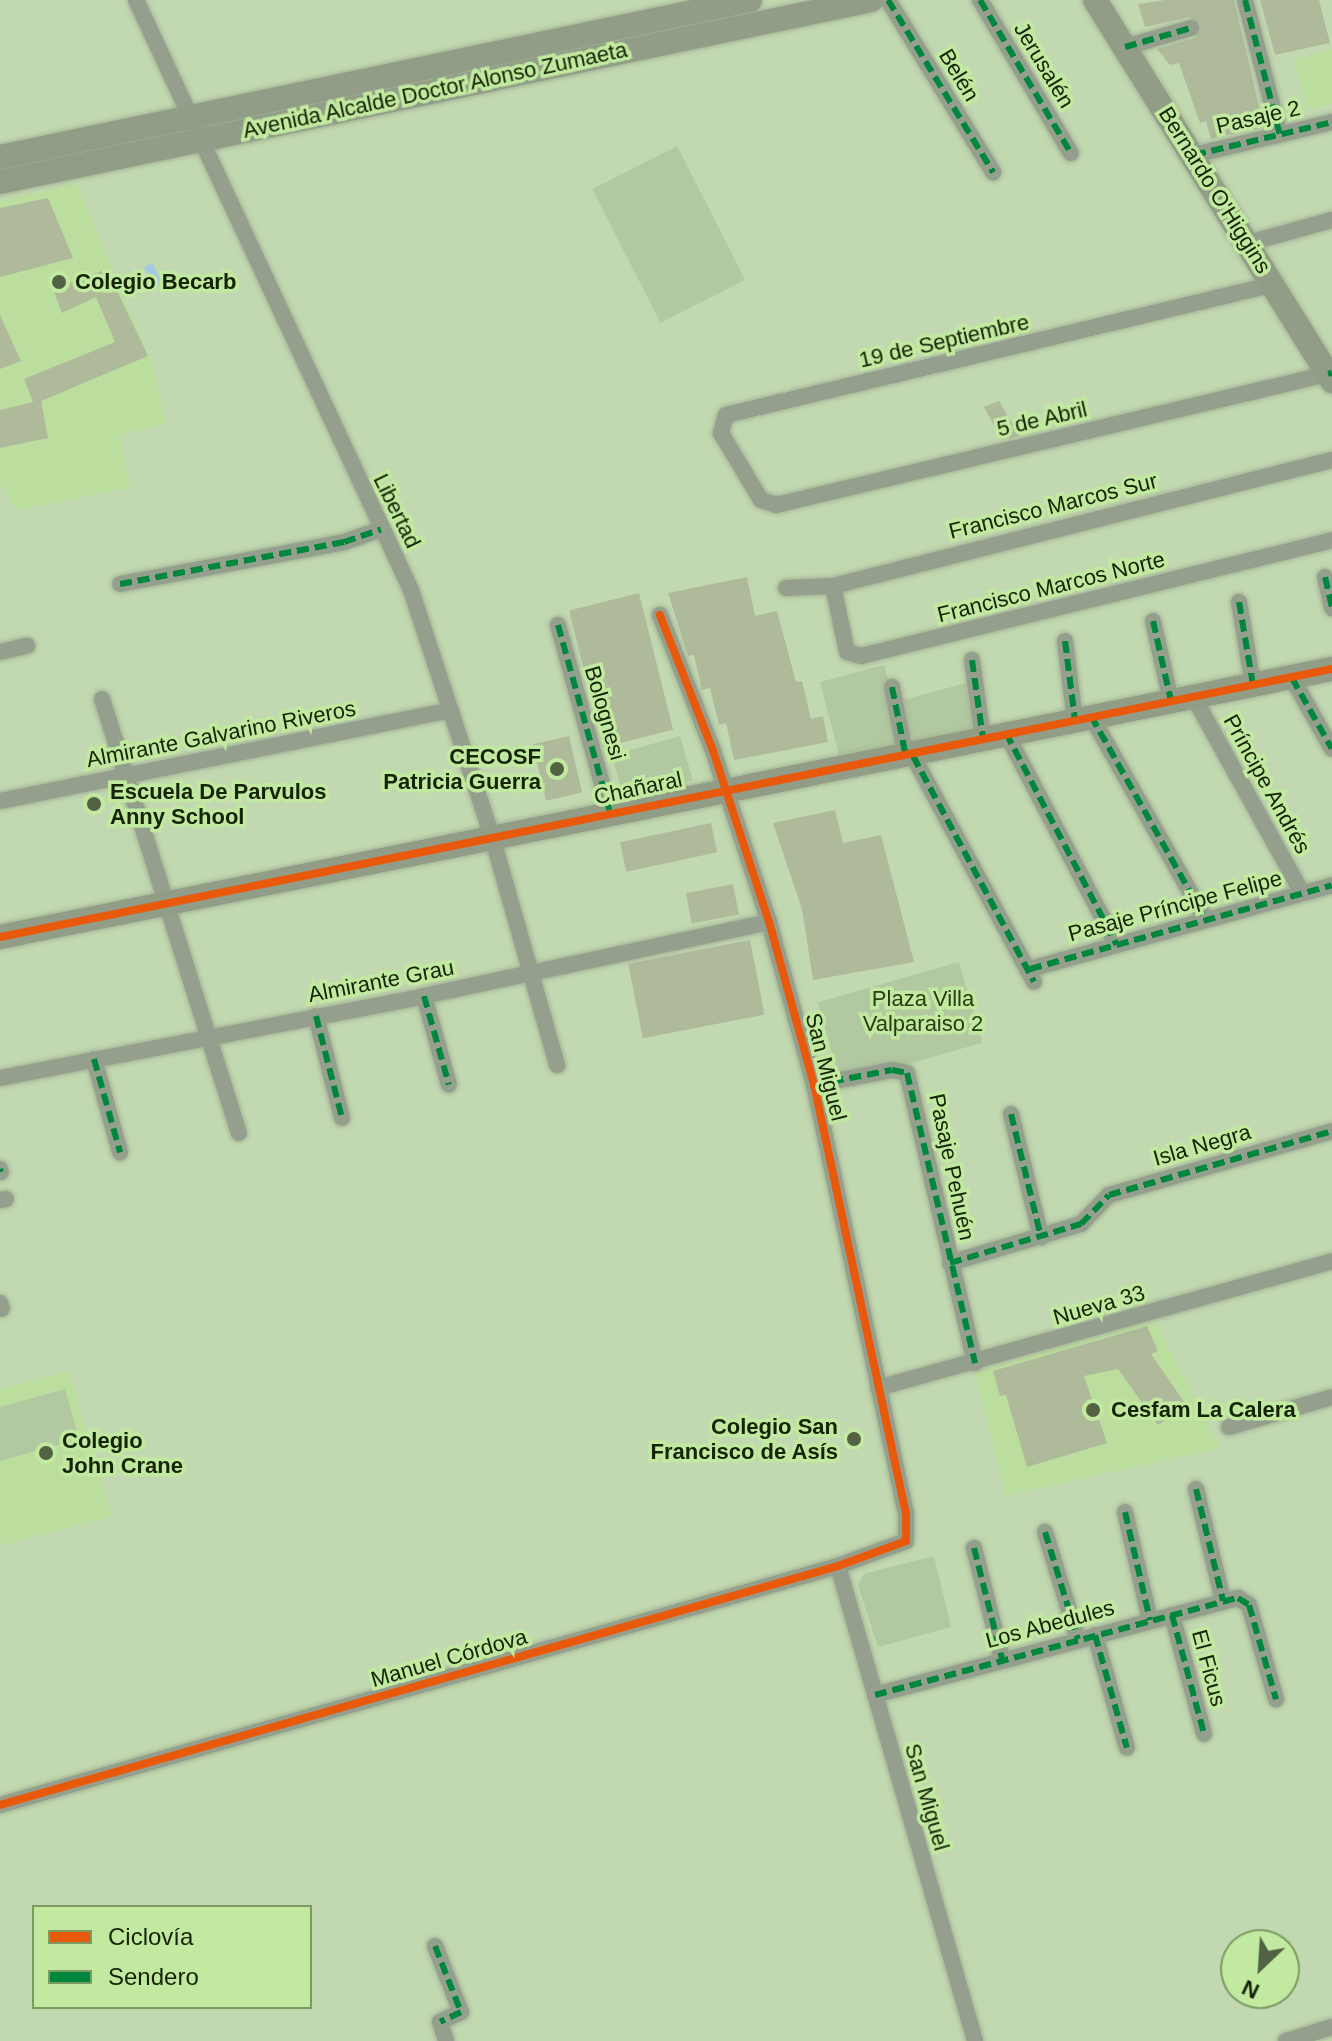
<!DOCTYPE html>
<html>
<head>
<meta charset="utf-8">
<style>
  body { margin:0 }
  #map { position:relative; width:1332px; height:2041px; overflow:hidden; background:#c2d8b0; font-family:Helvetica,sans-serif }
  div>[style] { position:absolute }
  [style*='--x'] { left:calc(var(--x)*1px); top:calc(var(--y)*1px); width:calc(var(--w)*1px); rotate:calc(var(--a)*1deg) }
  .built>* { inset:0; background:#bbdd9e }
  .green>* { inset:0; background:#b2c8a0; transform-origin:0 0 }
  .water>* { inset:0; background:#a2cae2 }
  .building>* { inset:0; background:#afba9b; transform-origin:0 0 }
  .roads { filter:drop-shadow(0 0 2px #a4b495) drop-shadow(0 0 2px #a4b495) }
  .street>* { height:16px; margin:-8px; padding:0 8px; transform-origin:8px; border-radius:8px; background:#959f8d }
  .secondary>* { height:24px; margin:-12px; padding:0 12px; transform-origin:12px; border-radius:12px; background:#929d88 }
  .quiet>* { height:6px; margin-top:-3px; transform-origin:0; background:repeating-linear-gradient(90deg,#00873e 0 12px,transparent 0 18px) }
  .cycleway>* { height:8px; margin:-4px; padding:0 4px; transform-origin:4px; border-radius:4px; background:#e8590c }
  .dots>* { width:22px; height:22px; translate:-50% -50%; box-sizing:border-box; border:4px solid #c1e99f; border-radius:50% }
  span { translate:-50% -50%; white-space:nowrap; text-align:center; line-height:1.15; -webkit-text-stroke:7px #c1e99f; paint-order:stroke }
  .street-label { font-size:22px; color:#152306 }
  .poi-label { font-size:22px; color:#152306; font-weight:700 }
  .left { translate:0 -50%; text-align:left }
  .right { translate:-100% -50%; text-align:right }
  .park-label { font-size:22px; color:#273c12 }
  .legend { position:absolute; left:32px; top:1905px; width:280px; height:104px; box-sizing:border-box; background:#c1e99f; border:2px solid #7c9a62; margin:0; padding:10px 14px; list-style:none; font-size:24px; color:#152306 }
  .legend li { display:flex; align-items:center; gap:16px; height:40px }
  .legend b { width:40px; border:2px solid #7c9a62 }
  .north { position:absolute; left:1220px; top:1929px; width:80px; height:80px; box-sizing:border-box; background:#c1e99f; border:2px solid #7c9a62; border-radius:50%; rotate:205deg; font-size:22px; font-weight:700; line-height:32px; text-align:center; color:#152306 }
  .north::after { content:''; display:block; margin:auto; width:28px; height:36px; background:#526242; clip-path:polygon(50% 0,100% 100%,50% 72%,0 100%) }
</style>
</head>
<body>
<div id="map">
  <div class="built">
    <i style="clip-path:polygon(1332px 49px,1332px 104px,1307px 110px,1294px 59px)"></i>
    <i style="clip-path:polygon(76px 183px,152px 363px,166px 424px,120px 435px,130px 488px,17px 510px,0 484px,0 201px)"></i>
    <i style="clip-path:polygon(1154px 1320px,1220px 1448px,1006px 1496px,975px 1372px)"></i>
    <i style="clip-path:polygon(68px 1371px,112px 1516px,0 1546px,0 1389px)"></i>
  </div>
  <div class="green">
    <i style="left:677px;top:146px;width:150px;height:95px;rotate:63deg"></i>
    <i style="clip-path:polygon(884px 665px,895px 702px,970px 682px,977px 732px,840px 759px,820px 682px)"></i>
    <i style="left:680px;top:736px;width:46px;height:71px;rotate:74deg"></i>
    <i style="left:959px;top:962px;width:84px;height:147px;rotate:74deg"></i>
    <i style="clip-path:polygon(65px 1389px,79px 1439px,0 1461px,0 1407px)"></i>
    <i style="clip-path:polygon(934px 1556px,951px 1627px,878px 1647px,858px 1585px,864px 1574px)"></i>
  </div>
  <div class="water">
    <i style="clip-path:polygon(152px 263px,163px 284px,153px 289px,144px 267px)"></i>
  </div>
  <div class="building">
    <i style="clip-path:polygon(1165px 0,1234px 0,1264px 127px,1211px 139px,1206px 121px,1200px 123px,1179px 63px,1170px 65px,1157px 49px,1195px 38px,1201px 24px,1189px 17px,1145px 27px,1138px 4px)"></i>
    <i style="clip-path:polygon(1260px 0,1319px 0,1330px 43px,1275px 55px)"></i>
    <i style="clip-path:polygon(48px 198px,73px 258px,0 277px,0 208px)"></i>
    <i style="clip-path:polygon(107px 269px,148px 356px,41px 401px,48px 438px,0 448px,0 410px,33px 402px,24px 379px,115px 342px,96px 297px,62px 313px,53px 289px)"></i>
    <i style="clip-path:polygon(0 315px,21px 361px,0 369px)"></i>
    <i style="clip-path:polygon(999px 401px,1020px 436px,1002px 440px,984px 407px)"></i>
    <i style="clip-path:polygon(747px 577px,755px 616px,777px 611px,796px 682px,802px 681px,811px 719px,823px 716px,828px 742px,734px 760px,726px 723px,719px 725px,710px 688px,702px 690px,694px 655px,688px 656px,668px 593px)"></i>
    <i style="left:639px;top:593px;width:141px;height:72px;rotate:76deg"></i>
    <i style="left:569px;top:736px;width:58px;height:37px;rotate:77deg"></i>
    <i style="clip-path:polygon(835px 810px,843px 843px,881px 835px,914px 962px,813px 980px,802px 909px,773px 823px)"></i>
    <i style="left:711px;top:823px;width:30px;height:93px;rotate:78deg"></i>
    <i style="left:733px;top:884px;width:31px;height:48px;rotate:79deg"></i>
    <i style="left:750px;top:940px;width:76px;height:124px;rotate:79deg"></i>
    <i style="clip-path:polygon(1147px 1326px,1158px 1351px,1151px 1354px,1187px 1406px,1158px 1425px,1118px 1369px,1084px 1376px,1107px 1443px,1027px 1467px,1006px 1395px,1000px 1396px,993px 1371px)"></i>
  </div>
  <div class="roads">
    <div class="street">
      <i style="--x:136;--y:0;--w:651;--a:65.01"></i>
      <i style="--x:411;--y:590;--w:263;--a:71.8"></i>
      <i style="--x:493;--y:840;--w:234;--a:74.1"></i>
      <i style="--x:888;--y:0;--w:202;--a:58.6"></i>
      <i style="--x:980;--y:0;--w:178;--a:59.3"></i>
      <i style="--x:1245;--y:0;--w:139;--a:75.5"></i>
      <i style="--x:1125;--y:47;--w:69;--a:-16.1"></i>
      <i style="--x:1194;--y:155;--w:142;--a:-13.4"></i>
      <i style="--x:1249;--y:243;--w:86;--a:-15.5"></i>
      <i style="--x:1275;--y:284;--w:564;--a:166.58"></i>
      <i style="--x:726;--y:415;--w:19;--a:106"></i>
      <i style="--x:721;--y:433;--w:78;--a:59.2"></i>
      <i style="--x:761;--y:500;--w:16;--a:18"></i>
      <i style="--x:776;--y:505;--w:571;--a:-13.36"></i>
      <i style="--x:1325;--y:577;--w:32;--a:77"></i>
      <i style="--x:120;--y:584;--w:228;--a:-10.6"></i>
      <i style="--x:344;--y:542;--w:39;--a:-19"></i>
      <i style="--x:833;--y:586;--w:67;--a:78"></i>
      <i style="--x:847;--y:652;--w:15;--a:16"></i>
      <i style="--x:861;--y:656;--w:485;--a:-13.8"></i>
      <i style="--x:786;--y:588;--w:47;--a:-2.4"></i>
      <i style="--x:833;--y:586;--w:515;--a:-14.17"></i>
      <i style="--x:1239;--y:602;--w:84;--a:80.4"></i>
      <i style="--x:1153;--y:621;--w:82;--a:77.3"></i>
      <i style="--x:558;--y:625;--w:194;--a:74.5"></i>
      <i style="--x:1065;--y:641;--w:80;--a:82.8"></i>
      <i style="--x:0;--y:652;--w:28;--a:-13"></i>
      <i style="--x:972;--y:660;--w:79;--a:82"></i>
      <i style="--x:1292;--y:678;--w:81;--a:60.6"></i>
      <i style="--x:892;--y:687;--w:71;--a:78.7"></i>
      <i style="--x:1193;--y:696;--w:225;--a:61"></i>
      <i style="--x:102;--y:699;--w:455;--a:72.5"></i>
      <i style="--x:1091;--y:716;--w:234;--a:60.6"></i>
      <i style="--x:1006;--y:733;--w:239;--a:62.4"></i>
      <i style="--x:913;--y:756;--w:256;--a:61.8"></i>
      <i style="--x:0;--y:801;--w:460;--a:-11.4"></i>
      <i style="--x:1030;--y:969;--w:313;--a:-15.5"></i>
      <i style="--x:424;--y:996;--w:92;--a:74.3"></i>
      <i style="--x:316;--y:1016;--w:105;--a:75.7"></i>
      <i style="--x:94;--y:1059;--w:97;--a:74.4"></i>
      <i style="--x:0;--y:1078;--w:432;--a:-10.9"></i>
      <i style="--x:424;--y:996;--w:353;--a:-12.1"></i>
      <i style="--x:814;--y:1085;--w:79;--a:-10.9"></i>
      <i style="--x:892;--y:1070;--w:15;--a:11"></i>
      <i style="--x:907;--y:1073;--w:298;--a:76.8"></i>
      <i style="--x:1011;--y:1114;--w:127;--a:76.3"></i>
      <i style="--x:0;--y:1169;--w:3;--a:72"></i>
      <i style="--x:0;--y:1200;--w:6;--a:-9"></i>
      <i style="--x:950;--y:1263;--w:137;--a:-16.6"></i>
      <i style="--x:1081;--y:1224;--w:40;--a:-46"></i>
      <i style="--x:1109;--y:1195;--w:232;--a:-16"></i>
      <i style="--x:0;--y:1303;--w:6;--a:72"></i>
      <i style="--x:878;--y:1388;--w:471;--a:-15.6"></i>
      <i style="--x:1229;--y:1427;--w:107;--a:-16.2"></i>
      <i style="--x:1196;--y:1489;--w:115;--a:76.4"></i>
      <i style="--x:1125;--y:1512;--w:111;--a:77"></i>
      <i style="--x:1045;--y:1532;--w:112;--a:72.9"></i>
      <i style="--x:974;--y:1548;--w:114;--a:75.8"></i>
      <i style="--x:838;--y:1566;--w:494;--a:73.9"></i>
      <i style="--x:1172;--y:1615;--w:123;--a:74.9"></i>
      <i style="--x:1095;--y:1635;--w:117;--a:74.2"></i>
      <i style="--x:875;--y:1695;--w:376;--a:-15"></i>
      <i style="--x:1238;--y:1598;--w:13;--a:32"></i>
      <i style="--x:1249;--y:1605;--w:98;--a:74"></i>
      <i style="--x:0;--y:1805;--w:871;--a:-15.92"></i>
      <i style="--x:838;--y:1566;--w:72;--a:-20.2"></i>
      <i style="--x:906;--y:1541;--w:27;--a:-90"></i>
      <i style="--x:906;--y:1514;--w:439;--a:-102.1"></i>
      <i style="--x:814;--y:1085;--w:169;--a:-105.4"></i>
      <i style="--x:769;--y:922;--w:183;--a:-108.1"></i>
      <i style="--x:712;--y:748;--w:143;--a:-111.4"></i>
      <i style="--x:435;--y:1946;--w:71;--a:68.5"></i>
      <i style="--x:461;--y:2012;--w:23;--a:155"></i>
      <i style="--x:440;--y:2022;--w:20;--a:72"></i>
      <i style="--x:1286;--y:2041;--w:48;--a:-16.9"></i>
    </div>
    <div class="secondary">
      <i style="--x:1095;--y:0;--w:449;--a:58.1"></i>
      <i style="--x:0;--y:157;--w:766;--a:-11.82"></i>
      <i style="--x:0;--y:182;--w:890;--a:-11.8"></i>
      <i style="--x:0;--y:937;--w:1359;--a:-11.38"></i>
    </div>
  </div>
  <div class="quiet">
    <i style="--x:888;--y:0;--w:202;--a:58.6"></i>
    <i style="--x:980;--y:0;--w:178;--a:59.3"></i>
    <i style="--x:1245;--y:0;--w:139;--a:75.5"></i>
    <i style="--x:1125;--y:47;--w:69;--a:-16.1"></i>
    <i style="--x:1194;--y:155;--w:142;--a:-13.4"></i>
    <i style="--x:1328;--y:374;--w:4;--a:-14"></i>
    <i style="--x:1325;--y:577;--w:32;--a:77"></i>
    <i style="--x:120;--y:584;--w:228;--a:-10.6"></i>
    <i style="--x:344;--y:542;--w:39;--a:-19"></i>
    <i style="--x:1239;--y:602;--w:84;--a:80.4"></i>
    <i style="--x:1153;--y:621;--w:82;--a:77.3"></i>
    <i style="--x:558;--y:625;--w:194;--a:74.5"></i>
    <i style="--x:1065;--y:641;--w:80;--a:82.8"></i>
    <i style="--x:972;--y:660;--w:79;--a:82"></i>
    <i style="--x:1292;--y:678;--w:81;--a:60.6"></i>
    <i style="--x:892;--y:687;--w:71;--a:78.7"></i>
    <i style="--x:1091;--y:716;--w:234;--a:60.6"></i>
    <i style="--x:1006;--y:733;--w:239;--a:62.4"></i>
    <i style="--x:913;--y:756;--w:256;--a:61.8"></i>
    <i style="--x:1030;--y:969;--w:313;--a:-15.5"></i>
    <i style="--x:424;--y:996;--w:92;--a:74.3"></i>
    <i style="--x:316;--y:1016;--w:105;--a:75.7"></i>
    <i style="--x:94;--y:1059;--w:97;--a:74.4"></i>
    <i style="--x:814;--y:1085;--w:79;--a:-10.9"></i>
    <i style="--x:892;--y:1070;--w:15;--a:11"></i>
    <i style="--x:907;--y:1073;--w:298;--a:76.8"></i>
    <i style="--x:1011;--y:1114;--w:127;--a:76.3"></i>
    <i style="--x:0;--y:1169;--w:3;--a:72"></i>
    <i style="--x:950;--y:1263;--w:137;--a:-16.6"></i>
    <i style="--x:1081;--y:1224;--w:40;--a:-46"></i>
    <i style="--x:1109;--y:1195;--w:232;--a:-16"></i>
    <i style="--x:1196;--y:1489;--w:115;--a:76.4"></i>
    <i style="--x:1125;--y:1512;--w:111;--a:77"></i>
    <i style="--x:1045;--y:1532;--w:112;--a:72.9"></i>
    <i style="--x:974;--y:1548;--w:114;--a:75.8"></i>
    <i style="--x:1172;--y:1615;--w:123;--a:74.9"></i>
    <i style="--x:1095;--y:1635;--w:117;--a:74.2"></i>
    <i style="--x:875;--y:1695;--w:376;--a:-15"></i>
    <i style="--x:1238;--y:1598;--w:13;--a:32"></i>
    <i style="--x:1249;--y:1605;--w:98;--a:74"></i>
    <i style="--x:435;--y:1946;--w:71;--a:68.5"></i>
    <i style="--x:461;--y:2012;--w:23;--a:155"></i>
  </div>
  <div class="cycleway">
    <i style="--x:0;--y:937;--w:1359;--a:-11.38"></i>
    <i style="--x:0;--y:1805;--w:871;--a:-15.92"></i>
    <i style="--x:838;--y:1566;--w:72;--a:-20.2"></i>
    <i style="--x:906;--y:1541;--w:27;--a:-90"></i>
    <i style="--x:906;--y:1514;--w:439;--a:-102.1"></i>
    <i style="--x:814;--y:1085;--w:169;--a:-105.4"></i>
    <i style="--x:769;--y:922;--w:183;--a:-108.1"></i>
    <i style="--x:712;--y:748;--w:143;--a:-111.4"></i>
  </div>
  <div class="dots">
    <i style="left:59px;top:282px;background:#526242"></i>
    <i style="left:557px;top:769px;background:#526242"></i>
    <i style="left:94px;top:804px;background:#526242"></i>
    <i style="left:1093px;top:1410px;background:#526242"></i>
    <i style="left:854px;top:1439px;background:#526242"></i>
    <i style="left:46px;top:1453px;background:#526242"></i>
  </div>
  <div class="street-label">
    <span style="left:1044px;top:65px;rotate:59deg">Jerusalén</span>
    <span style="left:959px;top:75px;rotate:59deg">Belén</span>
    <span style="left:435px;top:90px;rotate:-12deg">Avenida Alcalde Doctor Alonso Zumaeta</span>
    <span style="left:1258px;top:117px;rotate:-13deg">Pasaje 2</span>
    <span style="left:1215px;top:190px;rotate:58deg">Bernardo O'Higgins</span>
    <span style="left:944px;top:341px;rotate:-13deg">19 de Septiembre</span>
    <span style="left:1042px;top:419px;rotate:-13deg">5 de Abril</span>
    <span style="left:1053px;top:506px;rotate:-14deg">Francisco Marcos Sur</span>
    <span style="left:397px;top:511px;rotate:64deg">Libertad</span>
    <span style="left:1051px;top:587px;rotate:-14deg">Francisco Marcos Norte</span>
    <span style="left:605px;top:713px;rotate:74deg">Bolognesi</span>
    <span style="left:221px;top:734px;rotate:-11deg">Almirante Galvarino Riveros</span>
    <span style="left:1267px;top:784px;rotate:61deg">Príncipe Andrés</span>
    <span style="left:638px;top:788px;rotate:-12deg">Chañaral</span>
    <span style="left:1175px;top:906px;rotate:-15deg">Pasaje Príncipe Felipe</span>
    <span style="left:381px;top:981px;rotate:-11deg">Almirante Grau</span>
    <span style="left:826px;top:1067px;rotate:76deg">San Miguel</span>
    <span style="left:1202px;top:1145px;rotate:-16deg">Isla Negra</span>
    <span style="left:952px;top:1167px;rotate:78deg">Pasaje Pehuén</span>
    <span style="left:1099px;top:1305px;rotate:-16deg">Nueva 33</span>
    <span style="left:1050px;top:1624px;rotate:-15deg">Los Abedules</span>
    <span style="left:449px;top:1658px;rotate:-16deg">Manuel Córdova</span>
    <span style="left:1209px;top:1668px;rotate:75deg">El Ficus</span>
    <span style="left:927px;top:1797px;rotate:74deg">San Miguel</span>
  </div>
  <div class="poi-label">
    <span class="left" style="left:75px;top:282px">Colegio Becarb</span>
    <span class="right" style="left:541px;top:769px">CECOSF<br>Patricia Guerra</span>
    <span class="left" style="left:110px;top:804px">Escuela De Parvulos<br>Anny School</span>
    <span class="left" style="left:1111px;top:1410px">Cesfam La Calera</span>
    <span class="right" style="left:838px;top:1439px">Colegio San<br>Francisco de Asís</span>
    <span class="left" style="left:62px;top:1453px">Colegio<br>John Crane</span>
  </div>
  <div class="park-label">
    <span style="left:923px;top:1011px">Plaza Villa<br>Valparaiso 2</span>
  </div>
  <ul class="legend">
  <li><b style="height:10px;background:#e8590c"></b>Ciclovía</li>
  <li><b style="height:10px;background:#00873e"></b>Sendero</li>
  </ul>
  <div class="north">N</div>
</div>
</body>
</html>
